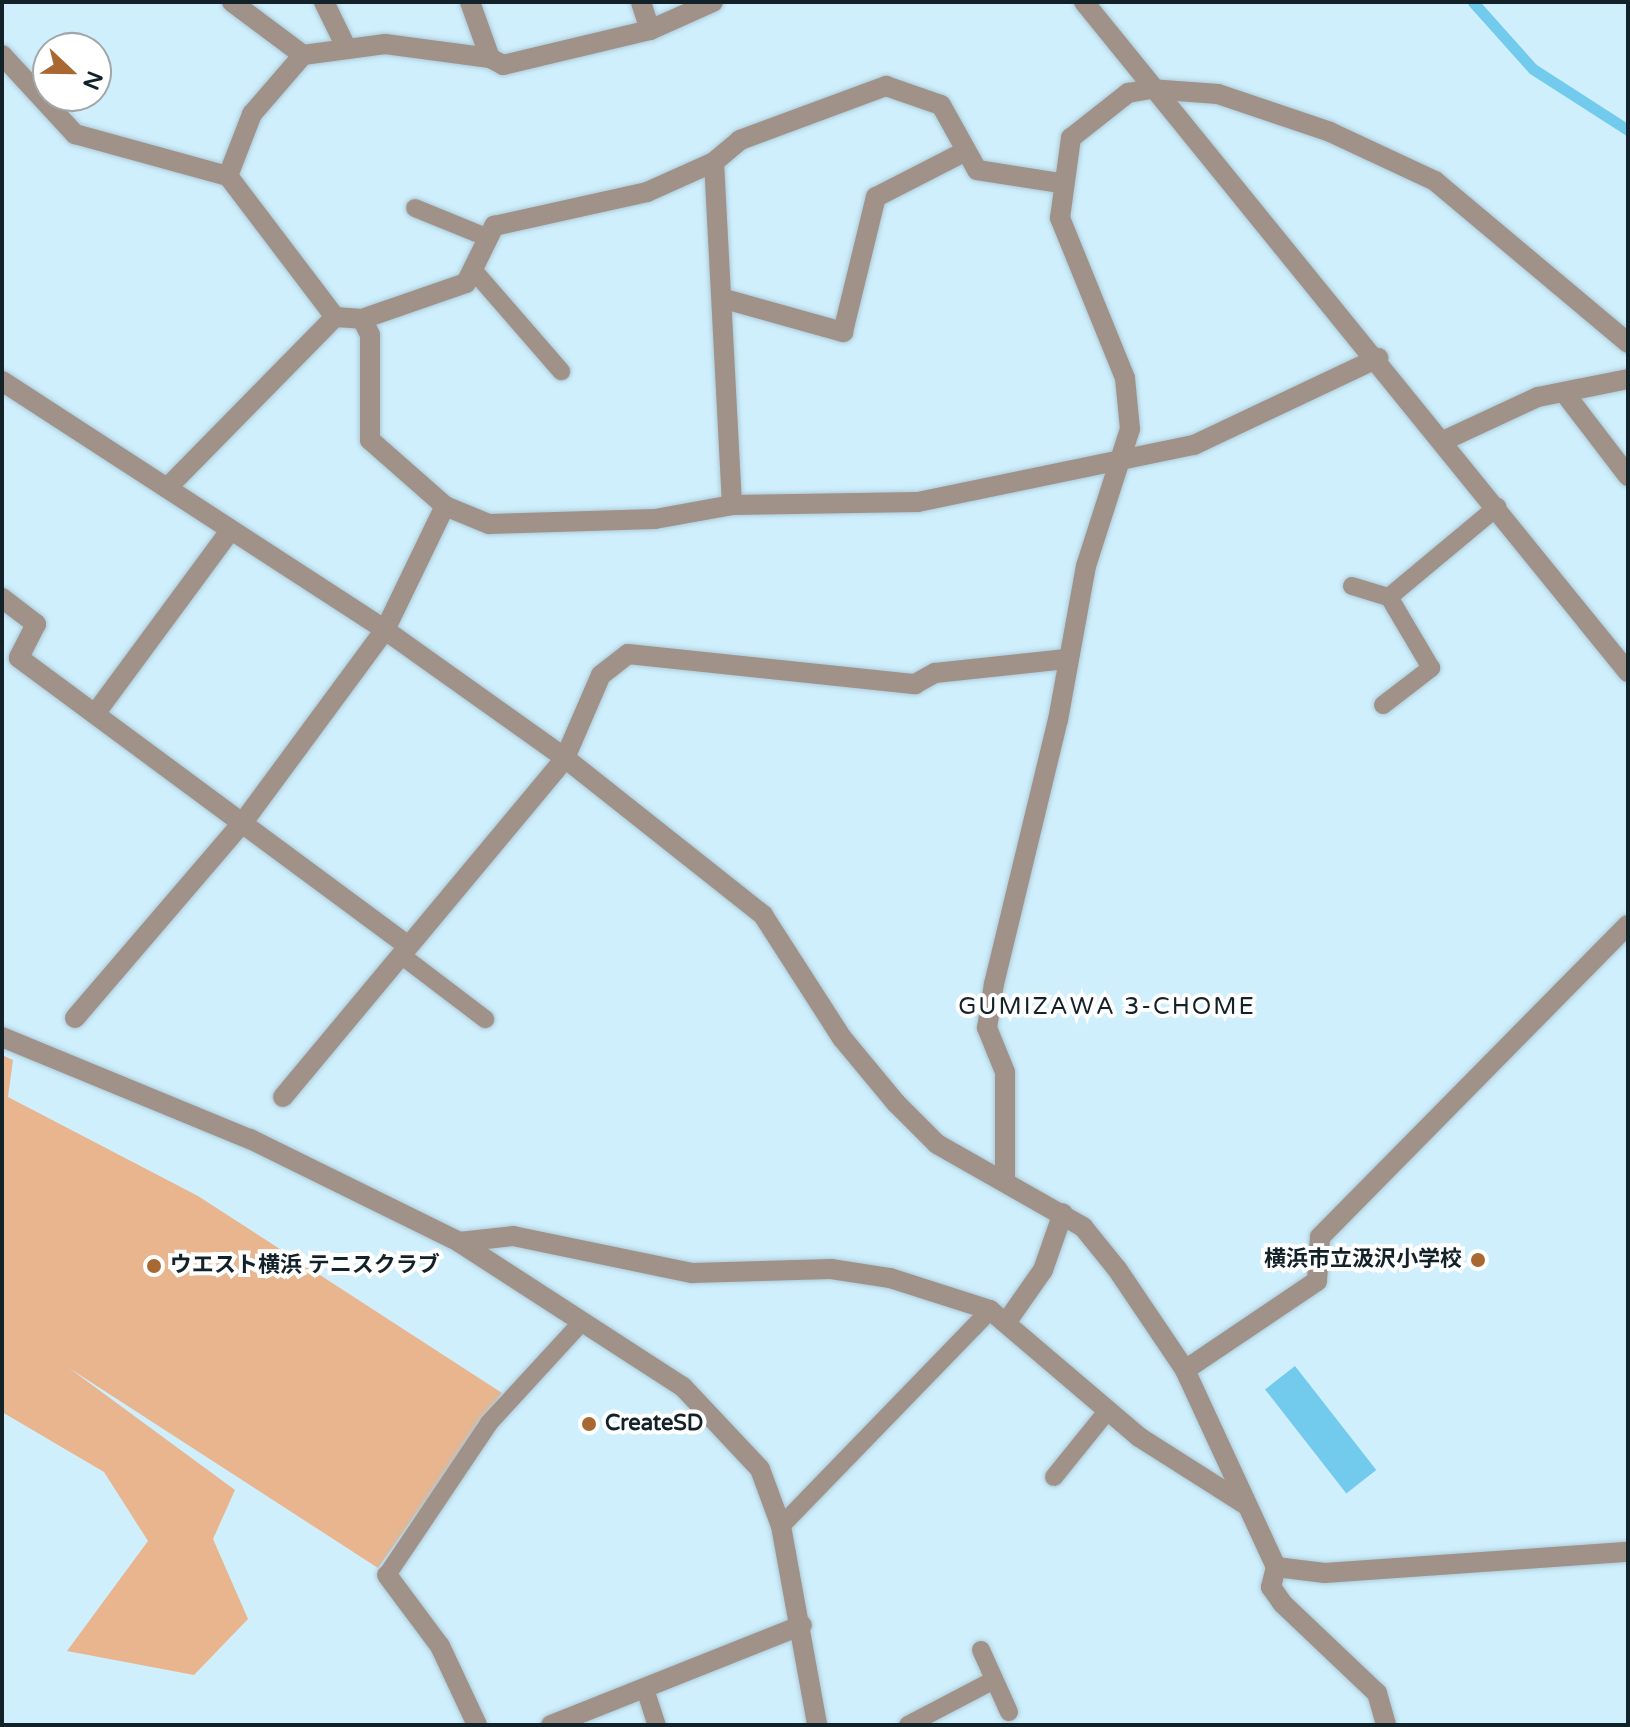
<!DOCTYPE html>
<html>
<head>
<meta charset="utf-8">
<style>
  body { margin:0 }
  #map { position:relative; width:1630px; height:1727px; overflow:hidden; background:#cfeffd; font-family:"Varela Round","Noto Sans JP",sans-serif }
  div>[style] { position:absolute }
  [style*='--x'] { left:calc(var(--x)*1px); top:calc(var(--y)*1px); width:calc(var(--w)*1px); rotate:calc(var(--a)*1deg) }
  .green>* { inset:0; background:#e8b58e }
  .water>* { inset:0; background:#72cbed; transform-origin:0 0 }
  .stream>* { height:11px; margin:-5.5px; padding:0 5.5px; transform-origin:5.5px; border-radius:5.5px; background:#72cbed }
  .roads { filter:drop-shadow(0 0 2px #adcad7) drop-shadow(0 0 2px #adcad7) }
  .lane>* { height:18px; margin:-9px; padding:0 9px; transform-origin:9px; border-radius:9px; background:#a09289 }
  .street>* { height:20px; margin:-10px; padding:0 10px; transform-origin:10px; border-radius:10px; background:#a09289 }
  .dots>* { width:22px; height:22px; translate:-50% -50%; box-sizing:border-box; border:4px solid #fff; border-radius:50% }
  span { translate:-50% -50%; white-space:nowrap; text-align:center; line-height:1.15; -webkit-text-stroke:8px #fff; paint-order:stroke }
  .poi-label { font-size:22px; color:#132228; font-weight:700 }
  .right { translate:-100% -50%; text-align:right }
  .left { translate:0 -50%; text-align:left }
  .neighbourhood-label { font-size:24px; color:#132228; letter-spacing:2px }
  .frame { position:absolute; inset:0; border:4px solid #132228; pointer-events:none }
  .north { position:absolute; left:32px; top:32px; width:80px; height:80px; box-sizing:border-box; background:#fff; border:2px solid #a1a7a9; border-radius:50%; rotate:112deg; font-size:22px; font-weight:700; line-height:32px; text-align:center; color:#132228 }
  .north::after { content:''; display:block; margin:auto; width:28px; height:36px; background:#a86832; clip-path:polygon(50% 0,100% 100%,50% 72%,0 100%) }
</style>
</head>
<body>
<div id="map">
  <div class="green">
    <i style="clip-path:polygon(2px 1055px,13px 1060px,8px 1097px,198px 1196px,502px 1393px,378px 1568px,69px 1368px,235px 1490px,213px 1539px,248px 1619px,194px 1675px,67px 1651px,148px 1541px,104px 1472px,2px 1412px)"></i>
  </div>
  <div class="water">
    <i style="left:1295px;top:1366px;width:132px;height:38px;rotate:52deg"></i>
  </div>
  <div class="stream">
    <i style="--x:1473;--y:2;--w:90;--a:48.2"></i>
    <i style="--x:1533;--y:69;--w:113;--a:32.7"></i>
  </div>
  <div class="roads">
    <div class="lane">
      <i style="--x:415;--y:208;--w:77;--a:22.2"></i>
      <i style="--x:474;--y:271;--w:133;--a:49"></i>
      <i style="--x:1352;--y:586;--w:39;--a:17"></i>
      <i style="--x:1383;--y:705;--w:61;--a:-37.6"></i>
      <i style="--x:1431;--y:668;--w:82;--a:-120.6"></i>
      <i style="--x:1389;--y:597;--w:141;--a:-39.8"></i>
      <i style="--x:401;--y:955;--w:106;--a:37.3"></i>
      <i style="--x:1054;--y:1477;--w:86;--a:-51.1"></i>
      <i style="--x:781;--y:1526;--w:301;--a:-45.9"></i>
      <i style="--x:387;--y:1575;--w:183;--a:-56.1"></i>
      <i style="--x:489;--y:1423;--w:137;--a:-47.4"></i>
      <i style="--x:981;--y:1650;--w:68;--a:65.7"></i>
      <i style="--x:646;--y:1692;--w:35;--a:72"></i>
      <i style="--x:908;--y:1725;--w:97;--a:-27.6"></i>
    </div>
    <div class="street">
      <i style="--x:232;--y:2;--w:89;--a:36.7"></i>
      <i style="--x:303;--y:55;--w:83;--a:-7.6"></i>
      <i style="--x:385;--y:44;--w:106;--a:7.6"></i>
      <i style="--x:324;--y:2;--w:48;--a:64"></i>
      <i style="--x:470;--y:2;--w:59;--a:70.3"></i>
      <i style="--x:490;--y:58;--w:15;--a:28"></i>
      <i style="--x:503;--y:65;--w:151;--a:-13.4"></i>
      <i style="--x:650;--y:30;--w:29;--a:-108"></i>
      <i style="--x:1084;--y:2;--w:863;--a:50.93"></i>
      <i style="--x:650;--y:30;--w:69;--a:-24"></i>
      <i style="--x:2;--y:55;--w:108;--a:47.3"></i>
      <i style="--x:75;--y:134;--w:159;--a:15.4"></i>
      <i style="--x:303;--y:55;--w:78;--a:130.8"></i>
      <i style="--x:252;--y:114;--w:66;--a:111.2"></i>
      <i style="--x:228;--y:176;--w:177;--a:52.8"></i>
      <i style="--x:335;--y:317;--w:27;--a:4"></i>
      <i style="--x:362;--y:319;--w:18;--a:63"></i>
      <i style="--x:370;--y:335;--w:105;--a:90"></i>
      <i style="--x:370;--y:440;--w:100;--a:41.3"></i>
      <i style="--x:725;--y:299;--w:123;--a:15.6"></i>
      <i style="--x:843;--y:332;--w:139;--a:-76.3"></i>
      <i style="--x:876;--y:197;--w:99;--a:-27.1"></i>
      <i style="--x:362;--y:319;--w:110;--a:-19.1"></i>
      <i style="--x:466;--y:283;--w:64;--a:-63.8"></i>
      <i style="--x:494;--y:226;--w:157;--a:-12.5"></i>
      <i style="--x:647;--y:192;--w:73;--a:-24.1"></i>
      <i style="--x:2;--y:381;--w:457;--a:33"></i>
      <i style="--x:385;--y:630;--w:221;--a:35.4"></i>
      <i style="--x:565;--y:758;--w:253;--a:38.4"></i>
      <i style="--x:763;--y:915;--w:146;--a:57.3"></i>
      <i style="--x:842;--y:1038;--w:85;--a:50.3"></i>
      <i style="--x:896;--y:1103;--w:58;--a:45"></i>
      <i style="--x:937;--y:1144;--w:168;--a:29.6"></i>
      <i style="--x:1083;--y:1227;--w:54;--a:51"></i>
      <i style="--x:1117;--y:1269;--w:122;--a:56"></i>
      <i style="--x:1185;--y:1370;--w:217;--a:65.2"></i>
      <i style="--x:1276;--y:1567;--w:49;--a:7"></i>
      <i style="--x:1325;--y:1573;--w:304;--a:-4"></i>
      <i style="--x:1566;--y:395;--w:102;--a:52.6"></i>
      <i style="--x:1443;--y:441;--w:105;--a:-24.9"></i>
      <i style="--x:1538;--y:397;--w:92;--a:-11.3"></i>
      <i style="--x:167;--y:488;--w:240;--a:-45.5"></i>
      <i style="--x:732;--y:505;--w:343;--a:-93"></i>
      <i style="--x:714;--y:162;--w:34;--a:-40"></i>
      <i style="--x:740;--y:140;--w:156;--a:-20.3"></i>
      <i style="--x:886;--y:86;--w:58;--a:19.1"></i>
      <i style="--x:941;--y:105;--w:74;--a:61"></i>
      <i style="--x:977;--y:170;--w:83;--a:9"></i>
      <i style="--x:2;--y:598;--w:43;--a:37.4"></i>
      <i style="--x:36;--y:624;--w:38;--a:117"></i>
      <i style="--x:19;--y:658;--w:484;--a:36.5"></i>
      <i style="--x:95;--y:714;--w:227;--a:-53.6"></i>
      <i style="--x:75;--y:1018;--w:260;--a:-49.4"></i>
      <i style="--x:244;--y:821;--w:237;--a:-53.6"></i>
      <i style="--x:385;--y:630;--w:138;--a:-64.2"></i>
      <i style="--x:445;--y:506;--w:48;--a:22.2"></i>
      <i style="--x:489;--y:524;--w:166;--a:-1.7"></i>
      <i style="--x:655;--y:519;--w:78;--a:-10.3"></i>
      <i style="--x:732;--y:505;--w:186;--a:-0.9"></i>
      <i style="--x:918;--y:502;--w:282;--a:-11.7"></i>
      <i style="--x:1194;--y:445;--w:204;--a:-25.3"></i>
      <i style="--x:2;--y:1037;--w:268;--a:22.4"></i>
      <i style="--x:250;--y:1139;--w:233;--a:26.2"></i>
      <i style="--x:459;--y:1242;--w:267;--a:32.9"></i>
      <i style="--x:683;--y:1387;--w:112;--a:46.8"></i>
      <i style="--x:760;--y:1469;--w:61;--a:69.8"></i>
      <i style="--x:781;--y:1526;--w:202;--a:79.7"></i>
      <i style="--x:283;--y:1097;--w:441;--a:-50.2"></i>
      <i style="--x:565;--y:758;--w:90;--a:-66.6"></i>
      <i style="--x:601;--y:675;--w:34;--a:-38"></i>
      <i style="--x:628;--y:654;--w:289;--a:6"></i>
      <i style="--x:915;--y:684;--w:23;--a:-29"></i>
      <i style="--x:935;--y:673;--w:132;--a:-6.1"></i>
      <i style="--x:1005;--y:1181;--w:109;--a:-90"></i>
      <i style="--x:1005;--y:1072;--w:48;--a:-112.2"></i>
      <i style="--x:987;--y:1028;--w:45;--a:-81"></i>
      <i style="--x:994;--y:984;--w:272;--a:-76.4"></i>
      <i style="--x:1058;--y:720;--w:157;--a:-79.7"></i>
      <i style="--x:1086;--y:566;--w:144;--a:-72.2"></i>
      <i style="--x:1130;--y:429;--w:51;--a:-95.6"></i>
      <i style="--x:1125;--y:378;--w:173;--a:-112.1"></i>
      <i style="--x:1060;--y:218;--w:81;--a:-82.2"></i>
      <i style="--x:1071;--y:138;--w:73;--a:-38.3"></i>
      <i style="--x:1128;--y:93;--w:22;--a:-10"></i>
      <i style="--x:1150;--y:89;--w:68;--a:4.2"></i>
      <i style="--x:1218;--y:94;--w:118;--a:18.7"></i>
      <i style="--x:1330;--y:132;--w:116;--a:25"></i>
      <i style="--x:1435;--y:181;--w:252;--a:40"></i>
      <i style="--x:459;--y:1242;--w:54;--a:-6.3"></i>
      <i style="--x:513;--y:1236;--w:183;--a:11.7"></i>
      <i style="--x:692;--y:1273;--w:139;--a:-1.6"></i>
      <i style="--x:831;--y:1269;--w:60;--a:8.7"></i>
      <i style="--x:890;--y:1278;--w:105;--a:17.7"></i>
      <i style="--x:990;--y:1310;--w:196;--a:40.4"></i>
      <i style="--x:1139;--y:1437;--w:127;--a:32.4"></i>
      <i style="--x:1008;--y:1320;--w:61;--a:-55"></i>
      <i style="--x:1043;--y:1270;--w:60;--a:-70.7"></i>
      <i style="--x:1185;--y:1370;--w:159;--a:-34"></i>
      <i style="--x:1317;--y:1281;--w:44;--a:-86.1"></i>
      <i style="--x:1320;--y:1237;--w:438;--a:-45.4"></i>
      <i style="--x:1276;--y:1567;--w:21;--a:104"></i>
      <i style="--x:1271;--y:1587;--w:19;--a:55"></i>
      <i style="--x:1282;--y:1603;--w:131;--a:43.5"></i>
      <i style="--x:1377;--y:1693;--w:33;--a:74"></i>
      <i style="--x:387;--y:1575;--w:89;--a:53.3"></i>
      <i style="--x:440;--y:1646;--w:87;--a:64.9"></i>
      <i style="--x:551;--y:1725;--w:270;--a:-21.7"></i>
    </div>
  </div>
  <div class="dots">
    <i style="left:1478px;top:1260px;background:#a86832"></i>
    <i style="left:154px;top:1266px;background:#a86832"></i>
    <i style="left:589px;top:1424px;background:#a86832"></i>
  </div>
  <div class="poi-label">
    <span class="right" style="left:1462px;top:1260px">横浜市立汲沢小学校</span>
    <span class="left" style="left:170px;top:1266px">ウエスト横浜 テニスクラブ</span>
    <span class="left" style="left:605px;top:1424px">CreateSD</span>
  </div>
  <div class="neighbourhood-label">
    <span style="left:1107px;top:1007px">GUMIZAWA 3-CHOME</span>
  </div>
  <div class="frame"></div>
  <div class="north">N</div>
</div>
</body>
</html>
